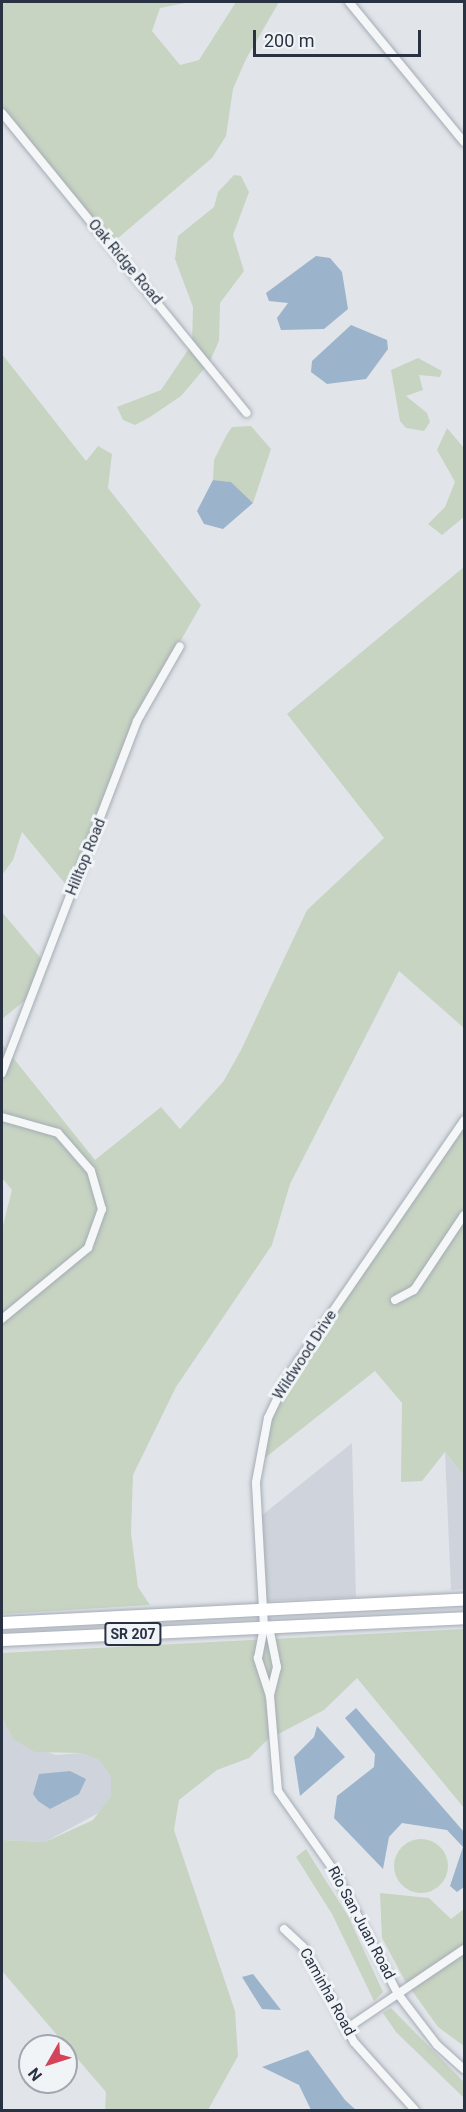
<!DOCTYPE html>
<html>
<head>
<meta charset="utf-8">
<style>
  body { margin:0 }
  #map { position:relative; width:466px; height:2112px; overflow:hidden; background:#e1e5ea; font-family:Roboto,sans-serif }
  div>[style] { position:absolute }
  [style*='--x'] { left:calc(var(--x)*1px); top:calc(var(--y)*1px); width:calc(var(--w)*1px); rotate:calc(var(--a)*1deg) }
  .built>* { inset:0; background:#cfd4dc }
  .green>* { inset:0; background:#c7d4c2 }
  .round { border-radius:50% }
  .water>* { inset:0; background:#9bb3cb }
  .roads { filter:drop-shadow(0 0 2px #a6acb5) drop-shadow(0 0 2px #a6acb5) }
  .minor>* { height:8px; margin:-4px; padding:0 4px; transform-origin:4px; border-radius:4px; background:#f4f6f8 }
  .highway>* { height:12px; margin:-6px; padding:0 6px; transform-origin:6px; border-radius:6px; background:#fff }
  span { translate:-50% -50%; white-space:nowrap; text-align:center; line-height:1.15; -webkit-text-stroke:6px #f1f4f7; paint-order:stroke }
  .shield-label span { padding:2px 4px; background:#f1f4f7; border:2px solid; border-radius:4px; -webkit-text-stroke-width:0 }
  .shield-label { font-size:14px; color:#293243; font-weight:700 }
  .street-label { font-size:15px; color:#293243 }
  .frame { position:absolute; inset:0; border:3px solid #293243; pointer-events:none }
  .north { position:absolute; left:18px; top:2034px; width:60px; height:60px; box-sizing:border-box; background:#f1f4f7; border:2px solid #a1a6af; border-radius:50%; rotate:231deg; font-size:16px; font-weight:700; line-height:24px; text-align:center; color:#293243 }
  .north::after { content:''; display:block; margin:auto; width:21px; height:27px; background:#d34359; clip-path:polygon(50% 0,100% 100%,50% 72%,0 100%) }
  .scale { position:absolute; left:253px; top:30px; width:168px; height:27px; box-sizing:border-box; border:3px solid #293243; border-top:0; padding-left:8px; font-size:18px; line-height:21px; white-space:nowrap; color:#293243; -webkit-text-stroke:4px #f1f4f7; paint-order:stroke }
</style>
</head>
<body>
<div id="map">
  <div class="built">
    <i style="clip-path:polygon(352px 1443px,356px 1597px,266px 1601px,261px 1516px)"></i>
    <i style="clip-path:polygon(445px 1452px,464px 1476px,464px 1589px,451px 1590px)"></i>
    <i style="clip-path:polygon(evenodd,2px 1718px,13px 1739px,56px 1755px,81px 1753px,101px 1760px,111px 1777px,111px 1796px,102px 1811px,45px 1842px,2px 1840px,2px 1718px,70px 1771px,63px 1804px,39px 1775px,70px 1771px)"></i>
  </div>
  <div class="green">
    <i style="clip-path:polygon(2px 2px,190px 2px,160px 8px,152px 31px,180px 65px,199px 60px,236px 2px,279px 2px,246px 59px,233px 89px,226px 136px,212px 158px,111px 244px,2px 112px)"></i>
    <i style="clip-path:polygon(234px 175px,241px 176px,249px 192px,233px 235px,244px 271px,220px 303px,219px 341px,209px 363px,181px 396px,150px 417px,135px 425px,123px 420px,117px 407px,161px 390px,192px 344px,193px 307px,175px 259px,178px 236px,214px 207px,218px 192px)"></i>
    <i style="clip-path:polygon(2px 354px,86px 461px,98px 446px,112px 454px,108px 488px,201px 605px,140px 712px,72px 892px,22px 832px,13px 860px,2px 875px)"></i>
    <i style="clip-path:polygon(418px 358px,442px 371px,440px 377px,419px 375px,423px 390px,406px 396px,427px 413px,430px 422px,424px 431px,406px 428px,400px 421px,391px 370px)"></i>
    <i style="clip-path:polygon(251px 426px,271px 449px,253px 503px,231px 482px,213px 480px,214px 460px,226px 436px,232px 427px)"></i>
    <i style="clip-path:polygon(447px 428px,464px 448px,464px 517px,442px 535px,428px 524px,445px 507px,455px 482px,437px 450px)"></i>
    <i style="clip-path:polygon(464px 567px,464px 1028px,399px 971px,290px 1184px,272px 1245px,176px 1387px,133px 1475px,131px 1533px,138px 1587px,150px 1605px,2px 1614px,2px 1229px,12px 1190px,2px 1178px,2px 1044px,95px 1160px,161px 1107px,180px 1129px,223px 1082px,241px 1050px,307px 910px,384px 838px,287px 714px)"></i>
    <i style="clip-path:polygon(2px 912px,44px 962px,33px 994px,2px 1019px)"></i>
    <i style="clip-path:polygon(464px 1125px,464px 1476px,445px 1452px,422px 1481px,401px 1482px,402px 1403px,375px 1371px,261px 1461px,271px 1418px,289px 1379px)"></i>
    <i style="clip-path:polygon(464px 1629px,464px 1808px,357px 1678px,324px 1710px,267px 1740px,249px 1758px,217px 1770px,179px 1800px,174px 1830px,235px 2011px,238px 2056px,208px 2110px,105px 2110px,106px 2092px,2px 1971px,2px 1840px,45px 1842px,93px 1820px,111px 1796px,111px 1777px,100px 1760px,81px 1753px,35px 1752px,13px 1739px,2px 1718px,2px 1653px)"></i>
    <i class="round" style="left:394px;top:1839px;width:54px;height:54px"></i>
    <i style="clip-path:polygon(306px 1849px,348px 1916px,383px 1992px,374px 2001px,332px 1914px,296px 1857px)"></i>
    <i style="clip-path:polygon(380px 1893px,429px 1898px,451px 1919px,464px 1909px,464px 2046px,438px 2027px,405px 1981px,382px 1938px)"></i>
    <i style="clip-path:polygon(391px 2008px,464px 2082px,464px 2098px,396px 2032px,383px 2013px)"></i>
  </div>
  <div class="water">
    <i style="clip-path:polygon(316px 256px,330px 258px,342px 272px,348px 309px,324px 329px,281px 330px,277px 318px,288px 303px,269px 301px,266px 293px)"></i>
    <i style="clip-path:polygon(351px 325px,387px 340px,388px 349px,366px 379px,327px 384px,311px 372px,312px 361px)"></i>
    <i style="clip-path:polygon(213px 480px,231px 482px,253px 503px,223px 529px,204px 524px,197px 511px)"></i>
    <i style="clip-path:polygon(356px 1708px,464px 1832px,464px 1887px,457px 1892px,450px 1886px,463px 1847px,447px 1830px,402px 1823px,389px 1837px,383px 1869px,334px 1818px,337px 1796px,374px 1767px,375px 1754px,345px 1718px)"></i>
    <i style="clip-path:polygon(317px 1726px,345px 1757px,300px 1796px,294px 1757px,314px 1737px)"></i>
    <i style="clip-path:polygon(70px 1771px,86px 1779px,79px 1794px,50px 1809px,38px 1801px,33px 1794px,39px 1774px)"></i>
    <i style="clip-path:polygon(253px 1974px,281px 2010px,262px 2009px,242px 1977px)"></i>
    <i style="clip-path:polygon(308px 2050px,345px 2100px,356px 2110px,311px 2110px,299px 2085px,262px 2067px)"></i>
  </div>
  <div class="roads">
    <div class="minor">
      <i style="--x:349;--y:2;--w:181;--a:50.6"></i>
      <i style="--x:2;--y:113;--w:387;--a:50.8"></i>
      <i style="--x:2;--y:1073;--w:377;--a:-69"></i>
      <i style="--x:137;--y:721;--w:86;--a:-60.2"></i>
      <i style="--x:2;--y:1117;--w:58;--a:15.9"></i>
      <i style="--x:58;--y:1133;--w:50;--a:49"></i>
      <i style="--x:91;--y:1171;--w:40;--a:74"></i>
      <i style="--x:102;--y:1209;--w:41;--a:109.7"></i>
      <i style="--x:88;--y:1248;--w:112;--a:140.5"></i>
      <i style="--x:395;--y:1300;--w:21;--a:-28"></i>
      <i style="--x:414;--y:1290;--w:90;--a:-56.3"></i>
      <i style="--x:269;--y:1627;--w:41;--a:78.7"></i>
      <i style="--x:277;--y:1667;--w:30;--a:104"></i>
      <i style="--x:270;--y:1696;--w:95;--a:85.2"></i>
      <i style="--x:278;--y:1791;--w:99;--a:54.9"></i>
      <i style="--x:335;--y:1872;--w:137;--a:62.7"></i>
      <i style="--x:398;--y:1994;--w:64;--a:52.6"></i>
      <i style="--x:437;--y:2045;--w:36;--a:42"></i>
      <i style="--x:270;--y:1696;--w:40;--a:-108"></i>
      <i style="--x:258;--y:1658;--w:32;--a:-79"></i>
      <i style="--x:264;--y:1627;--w:145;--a:-93.2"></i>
      <i style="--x:256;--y:1482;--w:65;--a:-79.4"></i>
      <i style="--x:268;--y:1418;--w:44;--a:-64.6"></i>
      <i style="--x:287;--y:1378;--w:313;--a:-55.5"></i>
      <i style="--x:284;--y:1929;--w:26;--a:43"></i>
      <i style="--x:303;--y:1947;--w:108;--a:61.8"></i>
      <i style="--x:354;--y:2042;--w:91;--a:48.1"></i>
      <i style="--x:346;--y:2029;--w:143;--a:-34.1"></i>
    </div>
    <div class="highway">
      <i style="--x:2;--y:1623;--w:463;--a:-2.9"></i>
      <i style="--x:2;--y:1640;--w:463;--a:-2.7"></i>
    </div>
  </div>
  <div class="shield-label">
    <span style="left:133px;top:1634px">SR 207</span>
  </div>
  <div class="street-label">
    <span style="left:125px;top:262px;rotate:50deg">Oak Ridge Road</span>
    <span style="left:86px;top:857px;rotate:-68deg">Hilltop Road</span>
    <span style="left:305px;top:1355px;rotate:-57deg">Wildwood Drive</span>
    <span style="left:361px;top:1923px;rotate:62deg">Rio San Juan Road</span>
    <span style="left:327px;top:1992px;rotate:61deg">Caminha Road</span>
  </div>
  <div class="frame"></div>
  <div class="north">N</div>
  <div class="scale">200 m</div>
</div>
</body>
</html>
